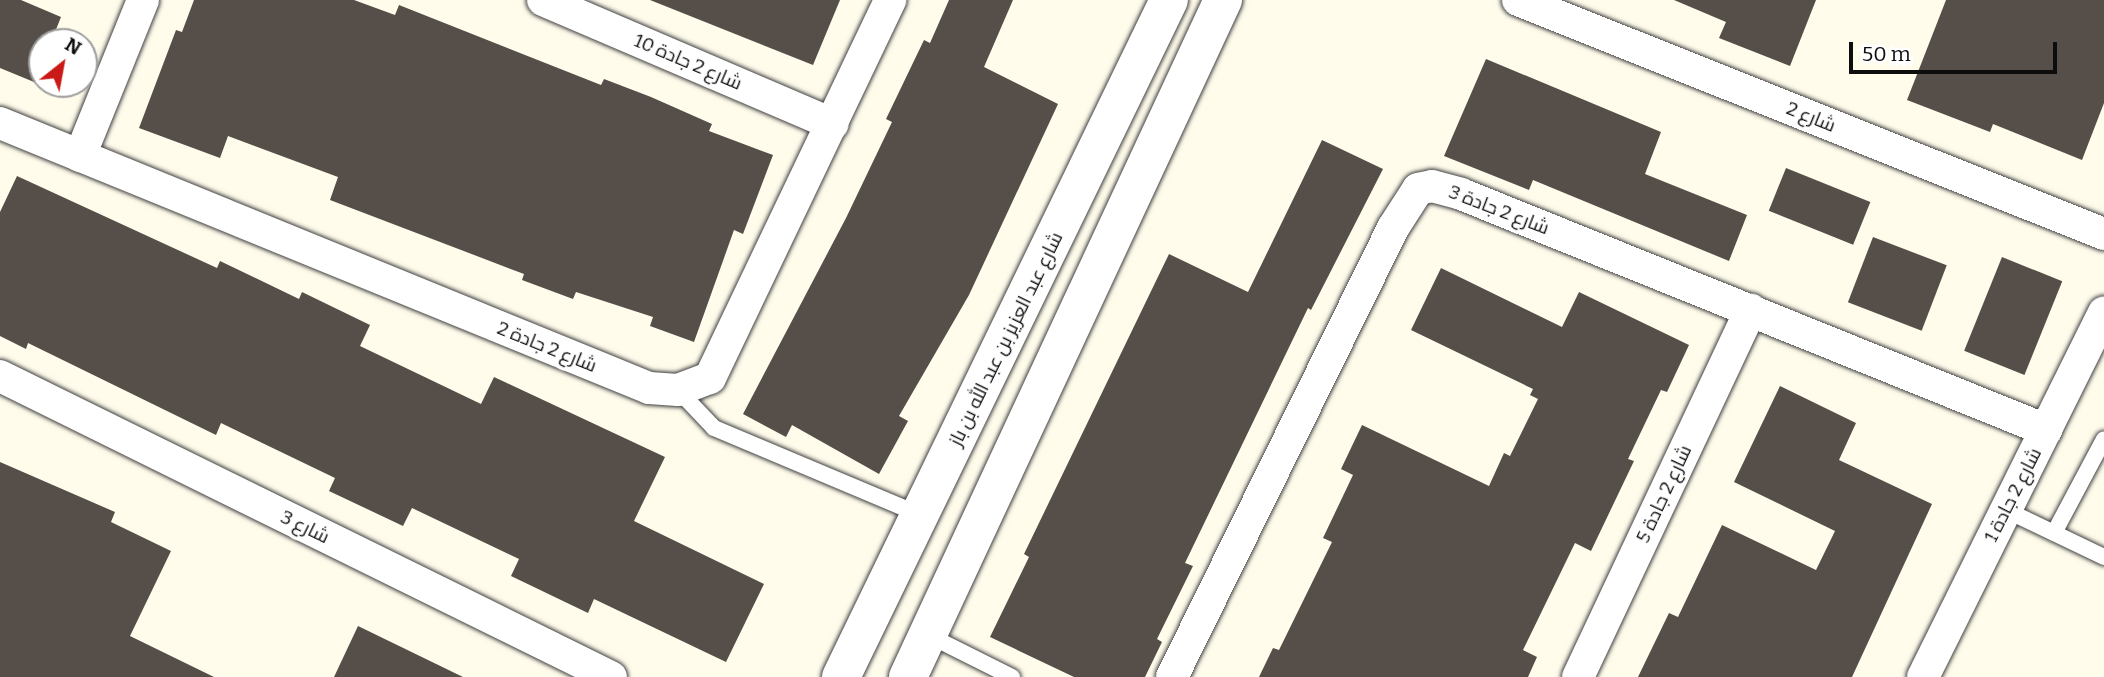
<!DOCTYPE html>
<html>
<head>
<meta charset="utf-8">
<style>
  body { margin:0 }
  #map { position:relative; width:2104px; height:677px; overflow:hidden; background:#fffcec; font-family:Bitter,Cairo,serif }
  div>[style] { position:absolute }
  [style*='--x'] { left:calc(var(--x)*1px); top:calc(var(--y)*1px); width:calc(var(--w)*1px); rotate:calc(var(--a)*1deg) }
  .building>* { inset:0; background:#564e48; transform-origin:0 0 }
  .roads { filter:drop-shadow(0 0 2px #404040) drop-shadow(0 0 2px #404040) }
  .service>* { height:16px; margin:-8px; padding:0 8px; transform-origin:8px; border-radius:8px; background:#fff }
  .minor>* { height:32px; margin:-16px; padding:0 16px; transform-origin:16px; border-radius:16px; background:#fff }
  .tertiary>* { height:38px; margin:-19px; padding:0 19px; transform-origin:19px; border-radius:19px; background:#fff }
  span { translate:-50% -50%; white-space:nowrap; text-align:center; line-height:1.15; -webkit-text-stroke:7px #fff; paint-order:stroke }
  .street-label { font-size:19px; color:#0d0d0d }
  .north { position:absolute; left:28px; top:28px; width:70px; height:70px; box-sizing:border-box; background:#fff; border:2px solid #9e9e9e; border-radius:50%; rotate:31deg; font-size:19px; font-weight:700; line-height:28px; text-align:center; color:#0d0d0d }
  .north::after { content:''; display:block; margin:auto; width:24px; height:32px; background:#ca1a17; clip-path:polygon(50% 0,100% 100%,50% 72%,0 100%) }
  .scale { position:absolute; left:1849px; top:42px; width:208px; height:32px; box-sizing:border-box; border:4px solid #0d0d0d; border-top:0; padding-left:9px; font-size:21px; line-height:24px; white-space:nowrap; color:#0d0d0d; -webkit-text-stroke:5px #fff; paint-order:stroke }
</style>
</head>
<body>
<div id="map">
  <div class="building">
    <i style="clip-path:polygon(0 0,21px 0,61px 17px,51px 42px,42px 42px,42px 63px,34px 82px,0 68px)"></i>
    <i style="clip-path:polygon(194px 0,354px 0,395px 15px,399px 5px,601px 85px,604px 79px,651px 97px,712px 124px,709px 131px,773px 155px,743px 234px,734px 230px,694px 342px,650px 326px,653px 317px,576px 292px,573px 299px,522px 280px,524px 274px,330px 200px,338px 177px,228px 136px,220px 158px,139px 128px,176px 30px,182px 32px)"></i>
    <i style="clip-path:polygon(650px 0,840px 0,813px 65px)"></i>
    <i style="clip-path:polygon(949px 0,1013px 0,984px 67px,1058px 104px,969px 295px,899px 416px,908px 421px,879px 474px,792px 425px,786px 437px,743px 414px,846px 218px,892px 122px,886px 119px,924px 40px,930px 43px)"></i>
    <i style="clip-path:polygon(1674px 0,1816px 0,1790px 66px,1719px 38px,1726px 22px)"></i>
    <i style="clip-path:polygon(1946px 0,2104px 0,2104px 103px,2082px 160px,1993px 124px,1990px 132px,1907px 100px)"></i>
    <i style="clip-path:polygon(1486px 59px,1661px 132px,1645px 174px,1747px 215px,1729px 261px,1533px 180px,1529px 190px,1444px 156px)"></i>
    <i style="clip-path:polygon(1322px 140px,1383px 169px,1311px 310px,1308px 308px,1185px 563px,1193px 566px,1157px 639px,1162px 642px,1145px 677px,1074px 677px,990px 637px,1029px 557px,1024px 554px,1169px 254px,1248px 292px)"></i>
    <i style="left:1786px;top:168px;width:91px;height:46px;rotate:22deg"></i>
    <i style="clip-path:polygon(17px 176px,217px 268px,220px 261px,299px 299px,302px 292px,370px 325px,360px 346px,481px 404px,494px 377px,665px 457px,634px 521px,764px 584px,726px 662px,594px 599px,588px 613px,511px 576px,519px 559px,412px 508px,403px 526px,329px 491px,335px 478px,221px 423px,216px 435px,28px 343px,26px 349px,0 336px,0 212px)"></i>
    <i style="left:1873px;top:237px;width:79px;height:70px;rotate:21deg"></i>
    <i style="left:2002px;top:257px;width:65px;height:101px;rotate:22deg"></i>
    <i style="clip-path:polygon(1441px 268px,1562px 327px,1579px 292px,1689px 345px,1667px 392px,1661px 390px,1628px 459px,1634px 461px,1591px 551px,1575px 543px,1523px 650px,1537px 657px,1528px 677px,1259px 677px,1273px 648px,1279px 650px,1332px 542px,1323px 538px,1353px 475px,1341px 469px,1362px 425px,1489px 486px,1504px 453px,1510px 456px,1538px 399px,1530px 395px,1533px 389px,1411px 330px)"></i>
    <i style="clip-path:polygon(1780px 386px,1856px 423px,1839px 460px,1932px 504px,1852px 677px,1638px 677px,1669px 613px,1678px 617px,1722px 525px,1816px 570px,1835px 531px,1734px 482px)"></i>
    <i style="clip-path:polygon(0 462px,115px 512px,111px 522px,171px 551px,130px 636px,214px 677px,0 677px)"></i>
    <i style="clip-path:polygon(358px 626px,463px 677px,334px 677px)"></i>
  </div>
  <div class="roads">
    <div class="service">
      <i style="--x:678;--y:390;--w:52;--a:46.5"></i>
      <i style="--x:714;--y:428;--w:225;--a:22.8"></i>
      <i style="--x:2006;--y:510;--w:109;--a:25.6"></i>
      <i style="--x:2054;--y:533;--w:106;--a:-62"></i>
      <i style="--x:928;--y:635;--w:94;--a:26.6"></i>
    </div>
    <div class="minor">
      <i style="--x:543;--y:0;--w:315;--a:23.2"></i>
      <i style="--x:1518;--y:0;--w:631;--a:21.77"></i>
      <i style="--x:0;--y:123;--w:701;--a:22.21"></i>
      <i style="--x:649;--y:388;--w:29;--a:4"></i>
      <i style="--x:678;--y:390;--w:34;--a:-21"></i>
      <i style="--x:710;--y:378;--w:419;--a:-64.5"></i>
      <i style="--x:80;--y:156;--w:168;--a:-68"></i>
      <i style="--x:0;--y:376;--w:681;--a:26.23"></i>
      <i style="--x:1172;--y:677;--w:500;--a:-63.79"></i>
      <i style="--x:1393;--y:228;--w:46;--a:-57.3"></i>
      <i style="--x:1418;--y:189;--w:14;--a:-12"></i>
      <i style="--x:1432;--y:186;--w:30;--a:15"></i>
      <i style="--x:1461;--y:194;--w:631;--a:21.97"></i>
      <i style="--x:1578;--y:677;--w:406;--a:-64.8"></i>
      <i style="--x:1923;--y:677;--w:407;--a:-63.6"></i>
    </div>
    <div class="tertiary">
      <i style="--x:841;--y:677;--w:752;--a:-64.15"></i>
      <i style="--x:908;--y:677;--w:747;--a:-65.05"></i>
    </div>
  </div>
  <div class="street-label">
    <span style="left:688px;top:62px;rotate:23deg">شارع 2 جادة 10</span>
    <span style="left:1811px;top:117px;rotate:22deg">شارع 2</span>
    <span style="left:1499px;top:210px;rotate:21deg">شارع 2 جادة 3</span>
    <span style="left:1006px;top:339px;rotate:-64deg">شارع عبد العزيز بن عبد الله بن باز</span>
    <span style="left:547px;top:347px;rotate:22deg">شارع 2 جادة 2</span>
    <span style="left:1664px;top:494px;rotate:-65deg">شارع 2 جادة 5</span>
    <span style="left:2013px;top:495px;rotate:-63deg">شارع 2 جادة 1</span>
    <span style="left:305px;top:527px;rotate:26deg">شارع 3</span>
  </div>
  <div class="north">N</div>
  <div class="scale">50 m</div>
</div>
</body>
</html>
